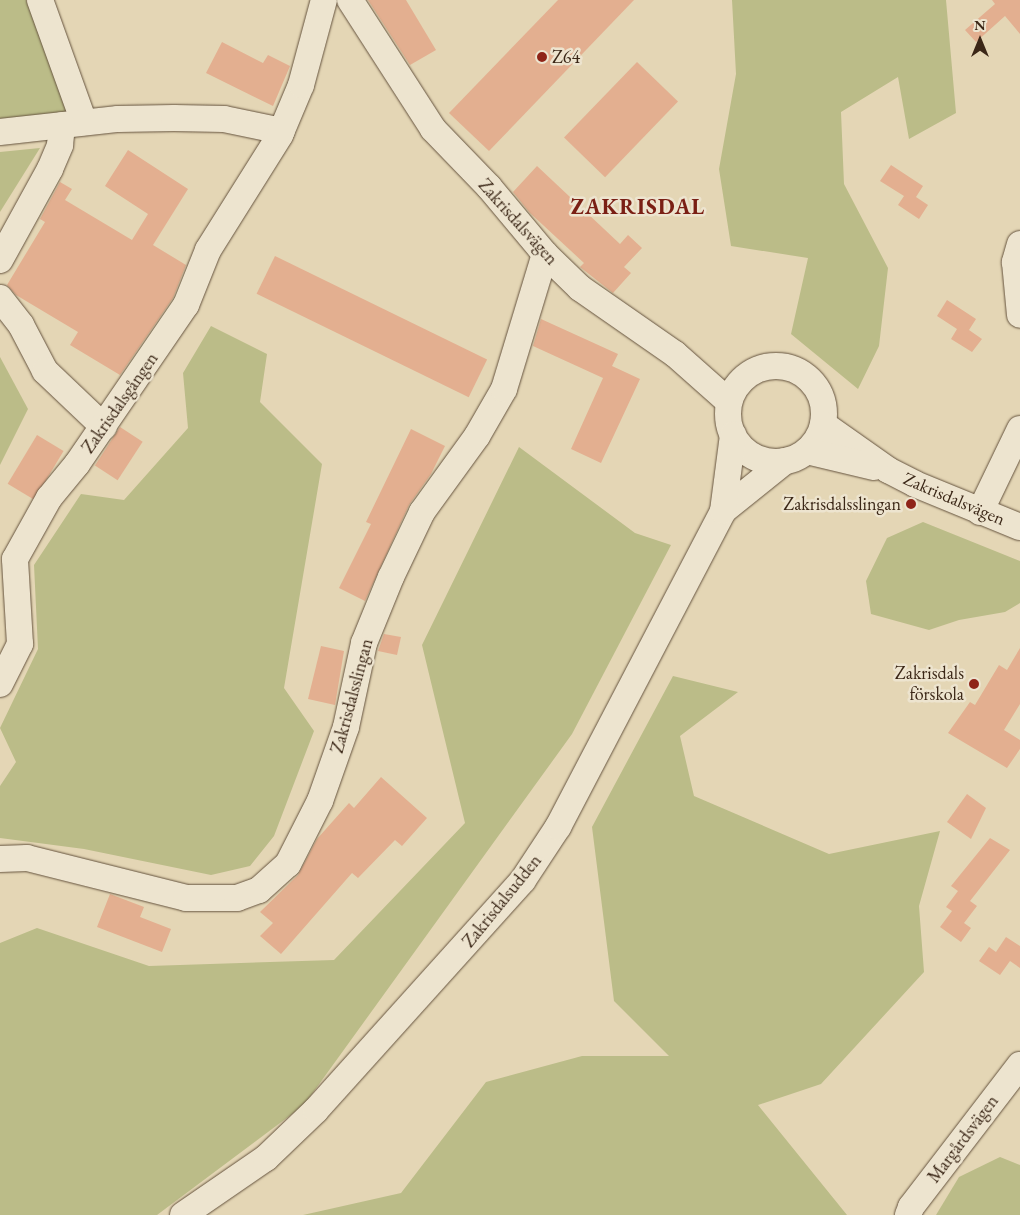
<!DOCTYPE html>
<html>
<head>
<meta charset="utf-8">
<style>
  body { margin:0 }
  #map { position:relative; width:1020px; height:1215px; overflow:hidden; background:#e4d6b5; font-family:"EB Garamond",serif }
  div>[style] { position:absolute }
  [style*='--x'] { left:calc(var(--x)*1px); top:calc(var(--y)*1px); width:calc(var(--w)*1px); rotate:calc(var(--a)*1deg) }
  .green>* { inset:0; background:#bbbc88 }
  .building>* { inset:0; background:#e3af90; transform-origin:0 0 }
  .roads { filter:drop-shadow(0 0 1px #65533e) drop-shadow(0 0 1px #65533e) }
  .minor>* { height:26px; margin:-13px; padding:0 13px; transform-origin:13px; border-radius:13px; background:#ede4cf }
  .minor>.ring { margin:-13px; padding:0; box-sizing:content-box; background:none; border:26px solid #ede4cf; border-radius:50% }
  .dots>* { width:14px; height:14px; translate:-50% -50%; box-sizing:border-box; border:2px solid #ede4cf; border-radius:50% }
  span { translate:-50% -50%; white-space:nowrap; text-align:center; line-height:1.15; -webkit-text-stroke:5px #ede4cf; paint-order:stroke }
  .poi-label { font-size:18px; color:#3b2717 }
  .left { translate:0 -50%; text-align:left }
  .right { translate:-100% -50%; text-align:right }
  .street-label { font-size:18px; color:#3b2717 }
  .district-label { font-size:22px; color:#7a1f14; font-weight:700; letter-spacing:1px }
  .north { position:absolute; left:955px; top:15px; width:50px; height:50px; -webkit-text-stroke:4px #ede4cf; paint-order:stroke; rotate:0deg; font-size:14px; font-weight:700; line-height:20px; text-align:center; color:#3b2717 }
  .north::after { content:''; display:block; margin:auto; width:18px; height:22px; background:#3b2717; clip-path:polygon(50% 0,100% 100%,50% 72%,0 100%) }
</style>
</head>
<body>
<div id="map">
  <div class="green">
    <i style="clip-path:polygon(0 0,26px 0,69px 116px,0 121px)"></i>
    <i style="clip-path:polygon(732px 0,946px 0,956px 113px,909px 139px,898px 77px,841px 112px,844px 184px,888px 268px,879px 346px,858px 389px,791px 334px,808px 258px,731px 246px,719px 169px,736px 74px)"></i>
    <i style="clip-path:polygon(40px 148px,0 212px,0 152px)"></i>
    <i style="clip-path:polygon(211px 326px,267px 354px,260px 402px,322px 464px,284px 688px,314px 731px,274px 836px,250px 866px,211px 875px,84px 849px,0 838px,0 786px,16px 762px,0 728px,38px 649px,34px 565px,81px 494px,124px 500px,188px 428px,183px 373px)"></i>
    <i style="clip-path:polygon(0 357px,28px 409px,0 465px)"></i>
    <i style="clip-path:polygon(519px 447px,635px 533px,671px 545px,572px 734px,304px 1105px,157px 1215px,0 1215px,0 943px,37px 928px,149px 966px,334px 960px,465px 823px,422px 645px)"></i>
    <i style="clip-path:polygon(923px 522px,1020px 561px,1020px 603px,1005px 612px,959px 620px,929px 630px,871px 614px,866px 581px,887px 538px)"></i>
    <i style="clip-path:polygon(673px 676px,738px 692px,680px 736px,694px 796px,829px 854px,940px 831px,919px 906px,924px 972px,821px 1084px,758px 1105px,847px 1215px,303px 1215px,401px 1193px,486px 1082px,582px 1056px,669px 1056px,614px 1001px,592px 827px)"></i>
    <i style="clip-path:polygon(1000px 1157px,1020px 1165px,1020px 1215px,936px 1215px,959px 1177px)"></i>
  </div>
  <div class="building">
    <i style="clip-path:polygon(368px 0,406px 0,436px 50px,410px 65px)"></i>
    <i style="clip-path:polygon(558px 0,634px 0,489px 151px,449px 113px)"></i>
    <i style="clip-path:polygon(992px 0,1020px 0,1020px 34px,1005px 16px,976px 42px,965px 30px,995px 4px)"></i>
    <i style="clip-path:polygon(222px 42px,263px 63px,268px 55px,290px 66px,273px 106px,206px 73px)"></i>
    <i style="left:637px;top:62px;width:57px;height:105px;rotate:44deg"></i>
    <i style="clip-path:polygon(128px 150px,188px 189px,153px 245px,186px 265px,173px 298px,120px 375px,70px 345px,78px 332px,16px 295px,7px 285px,45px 222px,40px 219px,60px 182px,72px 189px,65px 200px,132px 240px,148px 214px,105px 186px)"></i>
    <i style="clip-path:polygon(891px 165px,923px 186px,916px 197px,928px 205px,919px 219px,898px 205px,904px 196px,880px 181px)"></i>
    <i style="clip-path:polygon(537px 166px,620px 244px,628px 235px,642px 248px,624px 267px,631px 273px,613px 293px,580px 267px,584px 263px,530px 213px,513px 192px)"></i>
    <i style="left:275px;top:256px;width:236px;height:42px;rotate:26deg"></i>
    <i style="clip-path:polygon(947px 300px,976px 319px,969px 330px,982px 339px,972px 352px,951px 339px,957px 329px,937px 316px)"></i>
    <i style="clip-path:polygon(541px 319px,618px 354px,612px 366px,640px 379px,601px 463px,571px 449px,603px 378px,533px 346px)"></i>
    <i style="left:120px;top:427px;width:27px;height:46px;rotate:33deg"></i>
    <i style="clip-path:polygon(411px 429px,445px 446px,431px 474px,409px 505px,365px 601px,339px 588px,371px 524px,366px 522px)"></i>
    <i style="left:37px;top:435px;width:31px;height:57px;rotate:31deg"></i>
    <i style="clip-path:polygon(384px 634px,401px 637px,397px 655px,378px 651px)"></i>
    <i style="clip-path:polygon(321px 646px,344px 651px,335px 705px,308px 699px)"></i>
    <i style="clip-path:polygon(1020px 648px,1020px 704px,1004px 730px,1020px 740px,1020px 749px,1007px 768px,948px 733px,970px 702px,975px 705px,999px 665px,1007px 670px)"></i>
    <i style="clip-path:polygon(381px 777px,427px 818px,402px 846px,395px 840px,358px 878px,352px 873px,281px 954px,260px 936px,273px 923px,260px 912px,298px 875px,317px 839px,349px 803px,354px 808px)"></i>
    <i style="clip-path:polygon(967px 794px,986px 808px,971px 839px,947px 822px)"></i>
    <i style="clip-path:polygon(990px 838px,1010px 850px,970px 901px,977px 906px,964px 923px,971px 928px,961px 942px,940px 927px,952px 911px,946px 907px,958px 891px,951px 886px)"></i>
    <i style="clip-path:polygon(110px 894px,144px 907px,140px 917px,171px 929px,162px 952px,97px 927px)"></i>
    <i style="clip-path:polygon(1006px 937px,1020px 946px,1020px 968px,1010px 961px,1000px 975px,979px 961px,989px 947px,996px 952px)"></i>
  </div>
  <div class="roads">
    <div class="minor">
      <i style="--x:40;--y:0;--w:130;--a:70.2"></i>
      <i style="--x:350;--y:0;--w:153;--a:57.2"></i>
      <i style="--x:433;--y:129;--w:81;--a:46"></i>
      <i style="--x:489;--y:187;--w:87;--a:50.1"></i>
      <i style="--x:545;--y:254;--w:49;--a:44.2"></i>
      <i style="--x:580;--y:288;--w:116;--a:34.8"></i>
      <i style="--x:675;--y:354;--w:72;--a:41.6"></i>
      <i style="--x:0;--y:132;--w:119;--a:-6.3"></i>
      <i style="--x:118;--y:119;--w:56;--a:-1"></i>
      <i style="--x:174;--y:118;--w:50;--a:1.1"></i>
      <i style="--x:224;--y:119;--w:59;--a:11.7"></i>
      <i style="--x:1020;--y:244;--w:19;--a:106"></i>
      <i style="--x:1015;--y:262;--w:53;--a:84.6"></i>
      <i style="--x:0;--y:260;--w:104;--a:-61.2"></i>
      <i style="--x:50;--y:169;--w:26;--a:-67"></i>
      <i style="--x:60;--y:145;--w:20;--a:-84"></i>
      <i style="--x:0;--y:298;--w:34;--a:52"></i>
      <i style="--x:21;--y:325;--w:52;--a:62.4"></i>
      <i style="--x:45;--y:371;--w:81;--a:43.5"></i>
      <i class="ring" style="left:728px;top:366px;width:70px;height:70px"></i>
      <i style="--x:823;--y:424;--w:80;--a:35.3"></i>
      <i style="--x:888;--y:470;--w:30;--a:27"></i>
      <i style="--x:915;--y:484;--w:113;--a:22.3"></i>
      <i style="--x:807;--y:451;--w:69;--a:13.4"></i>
      <i style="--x:723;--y:511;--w:80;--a:-38.9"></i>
      <i style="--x:980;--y:512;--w:92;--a:-64.3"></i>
      <i style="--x:0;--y:684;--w:45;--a:-63.4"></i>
      <i style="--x:20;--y:644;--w:85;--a:-93.4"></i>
      <i style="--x:15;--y:559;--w:70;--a:-60.9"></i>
      <i style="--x:49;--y:498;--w:44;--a:-50.5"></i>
      <i style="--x:77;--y:464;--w:193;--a:-55.6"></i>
      <i style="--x:186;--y:305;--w:59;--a:-68.2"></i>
      <i style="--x:208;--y:250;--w:136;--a:-57.9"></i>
      <i style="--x:280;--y:135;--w:54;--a:-67.2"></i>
      <i style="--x:301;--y:85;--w:88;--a:-74.9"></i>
      <i style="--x:0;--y:859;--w:27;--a:-2"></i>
      <i style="--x:27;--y:858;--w:164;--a:14.1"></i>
      <i style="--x:186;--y:898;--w:51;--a:0"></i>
      <i style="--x:237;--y:898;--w:23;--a:-20"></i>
      <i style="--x:259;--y:890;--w:39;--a:-42"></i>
      <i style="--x:288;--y:864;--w:71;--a:-63.1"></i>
      <i style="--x:320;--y:801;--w:78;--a:-70.6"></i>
      <i style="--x:346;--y:727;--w:86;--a:-77.9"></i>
      <i style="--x:364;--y:643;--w:71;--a:-67.8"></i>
      <i style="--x:391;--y:577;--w:72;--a:-64.5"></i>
      <i style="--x:422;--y:512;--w:94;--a:-54.1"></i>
      <i style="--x:477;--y:436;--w:54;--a:-60.1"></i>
      <i style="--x:504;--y:389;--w:141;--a:-73.1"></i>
      <i style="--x:183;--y:1215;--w:101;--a:-34.5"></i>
      <i style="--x:266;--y:1158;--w:69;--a:-43.8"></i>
      <i style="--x:316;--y:1110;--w:309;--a:-48"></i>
      <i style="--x:523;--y:880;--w:64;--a:-56.6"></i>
      <i style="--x:558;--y:827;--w:356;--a:-62.4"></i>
      <i style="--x:723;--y:511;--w:77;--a:-82.5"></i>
      <i style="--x:908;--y:1215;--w:9;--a:-69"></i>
      <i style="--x:911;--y:1207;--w:179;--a:-52.5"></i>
    </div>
  </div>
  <div class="dots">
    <i style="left:542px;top:57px;background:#8f2418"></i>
    <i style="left:911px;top:504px;background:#8f2418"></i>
    <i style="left:974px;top:684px;background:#8f2418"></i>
  </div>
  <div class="poi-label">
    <span class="left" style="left:552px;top:57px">Z64</span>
    <span class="right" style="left:901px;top:504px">Zakrisdalsslingan</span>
    <span class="right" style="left:964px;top:684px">Zakrisdals<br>förskola</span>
  </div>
  <div class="street-label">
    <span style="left:518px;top:222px;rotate:48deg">Zakrisdalsvägen</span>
    <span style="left:120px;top:403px;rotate:-55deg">Zakrisdalsgången</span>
    <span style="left:954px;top:499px;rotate:23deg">Zakrisdalsvägen</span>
    <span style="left:352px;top:696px;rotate:-75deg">Zakrisdalsslingan</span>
    <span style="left:502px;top:901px;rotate:-51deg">Zakrisdalsudden</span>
    <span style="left:963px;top:1139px;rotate:-53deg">Margårdsvägen</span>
  </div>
  <div class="district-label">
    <span style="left:638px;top:207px">ZAKRISDAL</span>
  </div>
  <div class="north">N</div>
</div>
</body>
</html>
